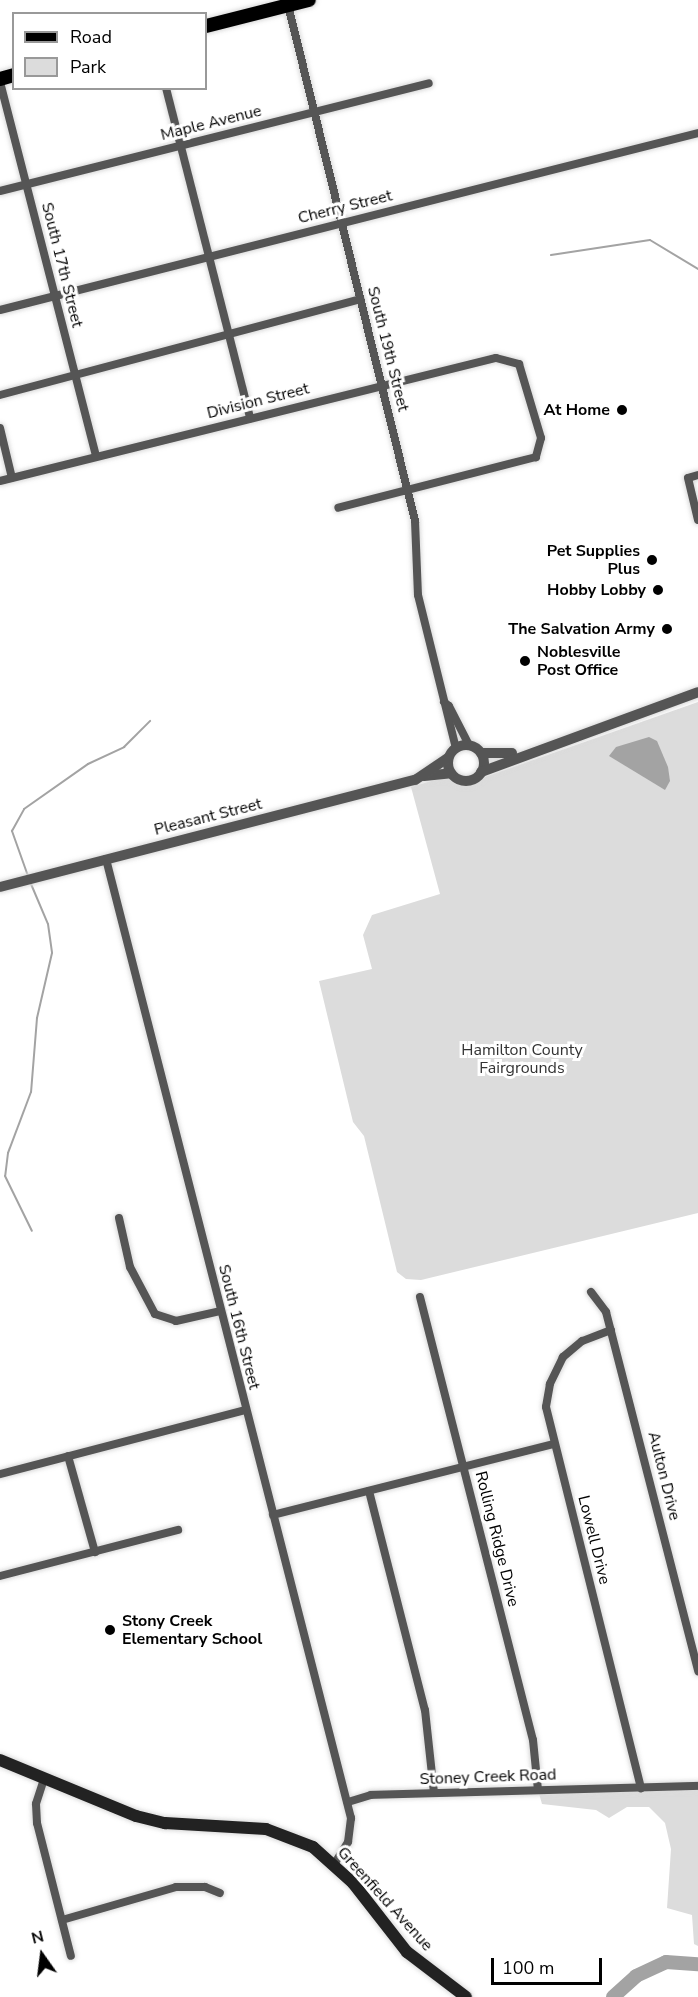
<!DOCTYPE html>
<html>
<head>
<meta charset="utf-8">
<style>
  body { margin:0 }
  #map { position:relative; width:698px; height:1997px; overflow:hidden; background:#fff; font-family:"Nunito Sans",sans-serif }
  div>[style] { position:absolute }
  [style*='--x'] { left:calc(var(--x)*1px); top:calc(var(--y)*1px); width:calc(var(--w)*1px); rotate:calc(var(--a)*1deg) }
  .green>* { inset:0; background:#dcdcdc }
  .water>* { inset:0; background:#a3a3a3 }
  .stream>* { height:2px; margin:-1px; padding:0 1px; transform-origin:1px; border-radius:1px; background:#a3a3a3 }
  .river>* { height:14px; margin:-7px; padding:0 7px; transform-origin:7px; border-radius:7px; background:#a3a3a3 }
  .roads { filter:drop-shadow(0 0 2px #dbdbdb) drop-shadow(0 0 2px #dbdbdb) }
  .minor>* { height:8px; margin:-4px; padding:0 4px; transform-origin:4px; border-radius:4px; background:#555 }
  .tertiary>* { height:10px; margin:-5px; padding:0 5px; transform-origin:5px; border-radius:5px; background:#555 }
  .tertiary>.ring { margin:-5px; padding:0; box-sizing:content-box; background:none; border:10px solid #555; border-radius:50% }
  .secondary>* { height:12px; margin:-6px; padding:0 6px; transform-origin:6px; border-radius:6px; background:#222 }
  .primary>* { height:14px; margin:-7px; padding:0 7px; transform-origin:7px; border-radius:7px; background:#000 }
  .dots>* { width:16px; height:16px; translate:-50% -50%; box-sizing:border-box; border:3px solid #fff; border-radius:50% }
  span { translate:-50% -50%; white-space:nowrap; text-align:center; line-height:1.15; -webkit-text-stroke:6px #fff; paint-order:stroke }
  .street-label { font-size:16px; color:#000 }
  .poi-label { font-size:16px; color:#000; font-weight:700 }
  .right { translate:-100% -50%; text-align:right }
  .left { translate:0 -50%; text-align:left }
  .park-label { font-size:16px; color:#333 }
  .legend { position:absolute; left:12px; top:12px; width:195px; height:78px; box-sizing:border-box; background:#fff; border:2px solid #999; margin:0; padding:8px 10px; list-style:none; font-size:18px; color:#000 }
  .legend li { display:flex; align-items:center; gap:12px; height:30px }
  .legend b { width:30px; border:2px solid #999 }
  .north { position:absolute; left:12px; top:1925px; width:60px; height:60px; -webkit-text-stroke:4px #fff; paint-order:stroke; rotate:346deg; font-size:16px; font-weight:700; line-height:24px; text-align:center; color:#000 }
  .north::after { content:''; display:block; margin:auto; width:21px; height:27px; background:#000; clip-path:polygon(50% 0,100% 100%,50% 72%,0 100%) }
  .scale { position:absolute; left:491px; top:1958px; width:111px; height:27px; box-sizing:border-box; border:3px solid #000; border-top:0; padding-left:8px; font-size:18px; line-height:21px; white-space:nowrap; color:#000; -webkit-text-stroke:4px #fff; paint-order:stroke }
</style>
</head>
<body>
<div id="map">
  <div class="green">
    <i style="clip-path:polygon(698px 702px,698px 1213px,421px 1280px,406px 1279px,397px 1272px,364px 1136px,353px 1122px,319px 981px,372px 969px,363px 935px,372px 915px,440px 894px,411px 787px,445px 777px,468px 783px)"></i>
    <i style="clip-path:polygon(538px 1790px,698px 1790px,698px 1946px,694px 1944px,692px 1915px,667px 1908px,671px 1849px,665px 1823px,649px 1807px,627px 1807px,609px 1818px,596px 1810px,542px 1804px)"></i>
  </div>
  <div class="water">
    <i style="clip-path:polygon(649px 737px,657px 741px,668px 767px,670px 781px,665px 790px,609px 756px,616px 747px)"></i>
  </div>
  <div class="stream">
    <i style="--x:551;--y:255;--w:100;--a:-8.6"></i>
    <i style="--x:650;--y:240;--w:56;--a:31.1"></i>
    <i style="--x:28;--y:876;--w:48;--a:-109.6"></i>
    <i style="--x:12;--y:831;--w:25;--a:-61"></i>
    <i style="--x:24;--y:809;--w:78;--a:-35.1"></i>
    <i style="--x:88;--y:764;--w:40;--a:-25"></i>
    <i style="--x:124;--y:747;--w:37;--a:-45"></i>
    <i style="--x:31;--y:884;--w:43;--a:67"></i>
    <i style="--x:48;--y:924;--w:29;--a:82"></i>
    <i style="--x:52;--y:953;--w:67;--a:103"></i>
    <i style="--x:37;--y:1018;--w:74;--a:94.6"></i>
    <i style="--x:31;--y:1092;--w:65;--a:110.7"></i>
    <i style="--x:8;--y:1153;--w:23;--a:97"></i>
    <i style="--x:5;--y:1176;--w:61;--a:63.9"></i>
  </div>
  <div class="river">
    <i style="--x:613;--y:1997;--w:31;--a:-42"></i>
    <i style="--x:636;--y:1976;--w:33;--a:-25"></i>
    <i style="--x:666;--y:1962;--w:32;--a:4"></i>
  </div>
  <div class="roads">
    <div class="minor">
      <i style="--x:288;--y:5;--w:531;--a:76.17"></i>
      <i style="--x:415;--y:521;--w:74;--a:87.7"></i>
      <i style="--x:418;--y:595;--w:158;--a:76.1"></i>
      <i style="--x:0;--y:82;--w:386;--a:75.6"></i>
      <i style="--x:166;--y:88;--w:341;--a:75.7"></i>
      <i style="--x:0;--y:191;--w:442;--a:-14.1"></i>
      <i style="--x:0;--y:310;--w:720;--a:-14.23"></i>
      <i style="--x:0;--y:395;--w:373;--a:-14.9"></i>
      <i style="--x:0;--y:428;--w:51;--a:76.5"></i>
      <i style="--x:698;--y:475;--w:10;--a:163"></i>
      <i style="--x:688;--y:478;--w:43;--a:76.6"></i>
      <i style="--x:0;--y:481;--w:511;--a:-13.93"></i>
      <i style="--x:496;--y:358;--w:24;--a:15"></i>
      <i style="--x:519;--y:364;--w:77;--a:73.4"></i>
      <i style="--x:541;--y:438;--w:20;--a:105"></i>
      <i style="--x:536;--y:457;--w:204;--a:165.6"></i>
      <i style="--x:444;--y:702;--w:6;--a:39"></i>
      <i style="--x:449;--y:706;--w:44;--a:62.9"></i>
      <i style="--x:106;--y:859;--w:990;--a:75.67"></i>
      <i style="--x:351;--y:1818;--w:24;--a:97"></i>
      <i style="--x:348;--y:1842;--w:26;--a:122"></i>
      <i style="--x:119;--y:1218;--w:50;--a:77.3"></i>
      <i style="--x:130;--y:1267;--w:53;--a:62"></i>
      <i style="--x:155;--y:1314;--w:22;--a:18"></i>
      <i style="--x:176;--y:1321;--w:45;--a:-12.8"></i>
      <i style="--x:591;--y:1292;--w:25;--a:53"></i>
      <i style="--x:606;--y:1312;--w:371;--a:75.6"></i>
      <i style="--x:420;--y:1297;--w:457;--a:75.7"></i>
      <i style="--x:533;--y:1740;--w:50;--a:84.3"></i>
      <i style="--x:611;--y:1330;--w:31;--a:159"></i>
      <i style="--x:582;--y:1341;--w:25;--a:140"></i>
      <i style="--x:563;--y:1357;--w:30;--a:116"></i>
      <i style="--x:550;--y:1384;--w:23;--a:100"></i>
      <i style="--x:546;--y:1407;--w:393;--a:76"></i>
      <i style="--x:68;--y:1456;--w:100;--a:74.3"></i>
      <i style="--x:0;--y:1474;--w:253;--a:-14.6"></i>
      <i style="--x:369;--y:1491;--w:226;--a:75.7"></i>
      <i style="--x:425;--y:1710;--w:83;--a:83.8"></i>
      <i style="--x:273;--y:1515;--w:290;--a:-14.2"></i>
      <i style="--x:0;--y:1576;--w:184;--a:-14.5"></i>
      <i style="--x:44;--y:1779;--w:26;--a:108"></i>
      <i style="--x:36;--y:1804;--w:19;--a:87"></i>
      <i style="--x:37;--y:1823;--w:137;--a:75.7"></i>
      <i style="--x:348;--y:1802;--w:24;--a:-17"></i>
      <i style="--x:371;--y:1795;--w:327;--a:-1.6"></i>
      <i style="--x:62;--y:1920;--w:119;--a:-16.1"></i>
      <i style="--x:176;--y:1887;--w:29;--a:0"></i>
      <i style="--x:205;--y:1887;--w:16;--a:22"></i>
    </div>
    <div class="tertiary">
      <i class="ring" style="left:448px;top:745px;width:26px;height:26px"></i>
      <i style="--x:481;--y:753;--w:31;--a:0"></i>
      <i style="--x:481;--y:772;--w:231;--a:-20.2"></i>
      <i style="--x:424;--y:776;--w:27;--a:-6"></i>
      <i style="--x:0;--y:887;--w:429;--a:-14.5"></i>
      <i style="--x:415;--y:780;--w:40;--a:-34"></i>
    </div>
    <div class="secondary">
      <i style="--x:0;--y:1760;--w:147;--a:22.4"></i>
      <i style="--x:136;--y:1816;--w:30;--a:14"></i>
      <i style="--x:165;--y:1823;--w:101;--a:3.4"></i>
      <i style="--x:266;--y:1829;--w:50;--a:21"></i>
      <i style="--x:313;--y:1847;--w:54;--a:42"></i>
      <i style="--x:353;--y:1883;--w:88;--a:52"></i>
      <i style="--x:407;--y:1952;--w:74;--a:37.3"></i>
    </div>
    <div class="primary">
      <i style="--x:206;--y:26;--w:106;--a:-14.2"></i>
      <i style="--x:0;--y:79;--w:15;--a:-16"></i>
    </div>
  </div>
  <div class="dots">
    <i style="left:622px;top:410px;background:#000"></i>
    <i style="left:652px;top:560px;background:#000"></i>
    <i style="left:658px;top:590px;background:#000"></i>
    <i style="left:667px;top:629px;background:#000"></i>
    <i style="left:525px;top:661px;background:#000"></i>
    <i style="left:110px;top:1630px;background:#000"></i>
  </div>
  <div class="street-label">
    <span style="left:211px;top:123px;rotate:-14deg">Maple Avenue</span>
    <span style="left:345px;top:207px;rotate:-14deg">Cherry Street</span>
    <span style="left:62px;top:265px;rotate:76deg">South 17th Street</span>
    <span style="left:388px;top:349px;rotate:76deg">South 19th Street</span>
    <span style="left:258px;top:401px;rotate:-14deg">Division Street</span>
    <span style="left:208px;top:817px;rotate:-14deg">Pleasant Street</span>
    <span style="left:239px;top:1327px;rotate:76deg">South 16th Street</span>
    <span style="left:664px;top:1476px;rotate:76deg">Aulton Drive</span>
    <span style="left:497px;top:1539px;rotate:76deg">Rolling Ridge Drive</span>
    <span style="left:594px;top:1540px;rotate:76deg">Lowell Drive</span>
    <span style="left:488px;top:1777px;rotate:-2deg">Stoney Creek Road</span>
    <span style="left:385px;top:1899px;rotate:48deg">Greenfield Avenue</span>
  </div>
  <div class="poi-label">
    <span class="right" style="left:610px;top:410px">At Home</span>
    <span class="right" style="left:640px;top:560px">Pet Supplies<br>Plus</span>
    <span class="right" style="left:646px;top:590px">Hobby Lobby</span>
    <span class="right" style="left:655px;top:629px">The Salvation Army</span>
    <span class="left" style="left:537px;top:661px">Noblesville<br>Post Office</span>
    <span class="left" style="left:122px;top:1630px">Stony Creek<br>Elementary School</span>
  </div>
  <div class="park-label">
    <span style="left:522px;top:1059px">Hamilton County<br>Fairgrounds</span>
  </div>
  <ul class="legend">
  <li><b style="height:8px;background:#000"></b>Road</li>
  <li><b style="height:16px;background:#dcdcdc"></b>Park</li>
  </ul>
  <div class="north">N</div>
  <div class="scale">100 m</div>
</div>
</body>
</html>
